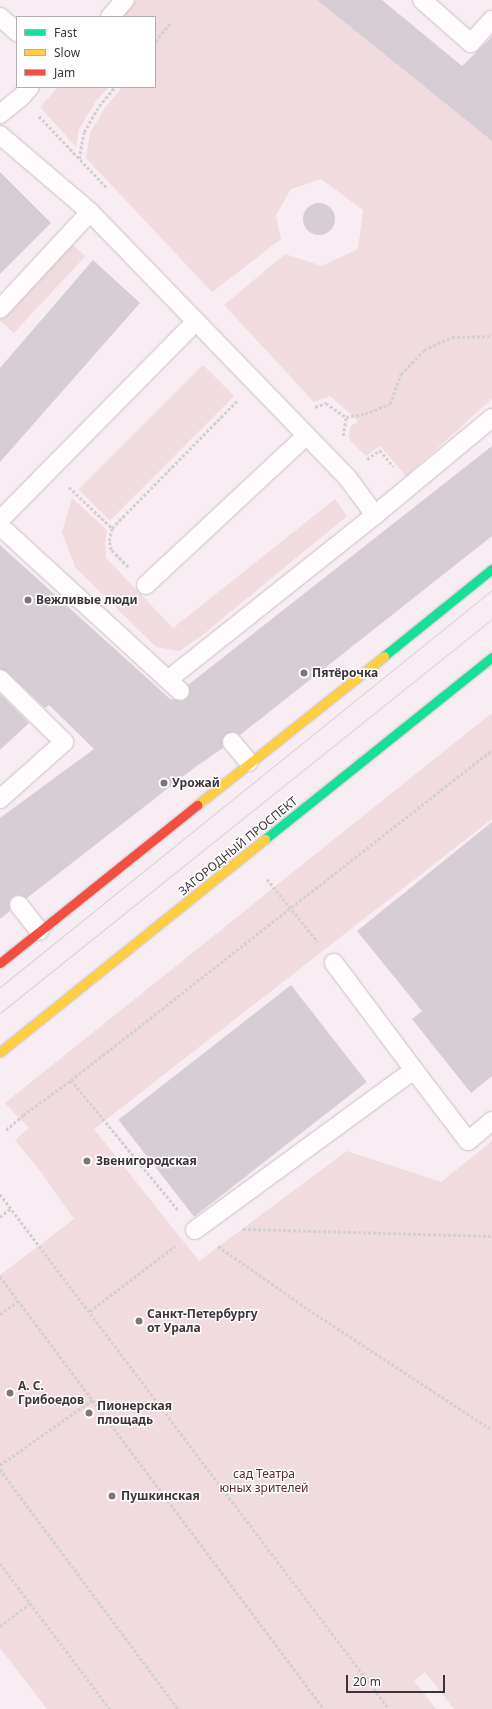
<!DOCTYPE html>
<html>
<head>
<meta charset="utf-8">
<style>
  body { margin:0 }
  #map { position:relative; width:492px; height:1709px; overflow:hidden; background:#f8edf3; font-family:"Noto Sans",sans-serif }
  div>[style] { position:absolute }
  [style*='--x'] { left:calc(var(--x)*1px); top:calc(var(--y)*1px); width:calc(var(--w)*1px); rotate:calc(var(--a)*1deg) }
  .green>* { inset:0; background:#f0dbde; transform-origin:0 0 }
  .building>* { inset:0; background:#d6cdd5; transform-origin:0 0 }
  .round { border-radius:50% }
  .path>* { height:2.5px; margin-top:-1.25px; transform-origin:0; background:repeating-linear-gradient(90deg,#d3d0d2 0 3px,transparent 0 5px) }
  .roads { filter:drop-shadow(0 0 1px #cac0c5) drop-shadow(0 0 1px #cac0c5) }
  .lane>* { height:18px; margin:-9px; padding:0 9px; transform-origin:9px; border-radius:9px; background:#fefcfd }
  .fast>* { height:9px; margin:-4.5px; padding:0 4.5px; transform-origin:4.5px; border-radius:4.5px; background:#16e098 }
  .slow>* { height:9px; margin:-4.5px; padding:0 4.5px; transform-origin:4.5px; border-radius:4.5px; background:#ffcf43 }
  .jam>* { height:9px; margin:-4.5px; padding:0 4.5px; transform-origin:4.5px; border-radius:4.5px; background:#f24e42 }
  .tram>* { height:1px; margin:-0.5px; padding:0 0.5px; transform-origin:0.5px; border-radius:0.5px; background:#d7d4d6 }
  .dots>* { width:11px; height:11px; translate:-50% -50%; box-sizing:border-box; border:2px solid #fff; border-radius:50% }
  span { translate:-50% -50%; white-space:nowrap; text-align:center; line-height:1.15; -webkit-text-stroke:3px #fff; paint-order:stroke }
  .poi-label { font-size:12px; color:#3c3439; font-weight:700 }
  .left { translate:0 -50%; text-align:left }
  .street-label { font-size:12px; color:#3c3439 }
  .park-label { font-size:12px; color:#5e2b2c }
  .legend { position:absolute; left:16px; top:16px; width:140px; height:72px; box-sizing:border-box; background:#fff; border:1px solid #b1aeb0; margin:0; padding:5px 7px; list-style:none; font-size:12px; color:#3c3439 }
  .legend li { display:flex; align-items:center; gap:8px; height:20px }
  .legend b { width:20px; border:1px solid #b1aeb0 }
  .scale { position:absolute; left:346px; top:1675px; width:99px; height:18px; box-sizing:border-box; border:2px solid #3c3439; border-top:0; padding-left:5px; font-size:12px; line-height:14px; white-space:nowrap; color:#3c3439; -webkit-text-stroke:3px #fff; paint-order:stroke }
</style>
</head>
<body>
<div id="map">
  <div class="green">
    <i style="clip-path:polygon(136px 0,317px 0,492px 141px,492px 399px,406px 476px,380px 446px,366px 456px,349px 439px,350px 427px,358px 421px,330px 396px,314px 402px,224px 305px,285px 254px,322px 266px,358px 249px,363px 210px,321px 179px,291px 189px,276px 215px,281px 239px,212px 292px,86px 158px,90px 133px,104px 109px,121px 89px,119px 87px,155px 87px,155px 17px,121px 17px)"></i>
    <i style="clip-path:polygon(58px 87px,109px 87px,96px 101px,79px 129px,76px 147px,40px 107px)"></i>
    <i style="left:70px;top:242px;width:21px;height:105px;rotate:43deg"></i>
    <i style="left:203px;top:365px;width:44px;height:176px;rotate:45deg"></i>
    <i style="clip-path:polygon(72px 498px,107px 530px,105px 544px,106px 558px,173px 628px,335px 499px,347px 516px,200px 637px,179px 651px,156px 647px,75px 567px,62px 532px)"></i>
    <i style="clip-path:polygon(492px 713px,492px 819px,94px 1129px,199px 1261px,347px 1151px,441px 1182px,492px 1141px,492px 1709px,454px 1709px,425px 1672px,414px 1681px,436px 1709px,47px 1709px,0 1648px,0 1275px,74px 1219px,40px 1171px,15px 1140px,29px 1128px,5px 1103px)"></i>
  </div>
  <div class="building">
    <i style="clip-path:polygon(317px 0,382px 0,462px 66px,492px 37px,492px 141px)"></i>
    <i style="clip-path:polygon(0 172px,51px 223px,0 274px)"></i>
    <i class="round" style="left:303px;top:203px;width:32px;height:32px"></i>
    <i style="clip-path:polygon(93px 260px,140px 303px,0 462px,0 368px)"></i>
    <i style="clip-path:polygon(492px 446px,492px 536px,240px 735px,235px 732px,226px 734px,222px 739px,223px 748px,194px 768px,27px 898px,18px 895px,12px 897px,9px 901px,10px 911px,0 919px,0 818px,94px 749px,49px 705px,45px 708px,7px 672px,0 669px,0 545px,170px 699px,183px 701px,187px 698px,190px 694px,188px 685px)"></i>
    <i style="clip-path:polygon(0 694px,29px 723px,0 750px)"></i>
    <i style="clip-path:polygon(492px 822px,492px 1076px,471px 1093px,412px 1019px,422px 1011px,357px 931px)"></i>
    <i style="left:291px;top:985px;width:123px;height:219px;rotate:52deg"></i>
  </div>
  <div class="path">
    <i style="--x:155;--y:41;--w:23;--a:-49"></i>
    <i style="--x:39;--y:116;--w:100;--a:46.6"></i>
    <i style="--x:79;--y:159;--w:27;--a:-80"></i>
    <i style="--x:84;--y:132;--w:30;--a:-60"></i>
    <i style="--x:99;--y:106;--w:25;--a:-50"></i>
    <i style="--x:315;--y:407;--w:12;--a:-20"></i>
    <i style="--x:326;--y:403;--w:24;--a:35"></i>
    <i style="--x:346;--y:417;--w:19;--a:-9"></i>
    <i style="--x:365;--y:414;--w:27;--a:-22"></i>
    <i style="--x:390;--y:404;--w:32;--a:-70"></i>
    <i style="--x:401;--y:374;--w:33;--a:-46"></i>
    <i style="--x:424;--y:350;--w:31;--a:-25"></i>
    <i style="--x:452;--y:337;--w:40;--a:-1.4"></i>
    <i style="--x:343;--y:436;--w:19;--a:-81"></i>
    <i style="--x:367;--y:459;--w:16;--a:-35"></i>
    <i style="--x:380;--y:450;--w:21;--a:51"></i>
    <i style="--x:69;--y:487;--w:59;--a:43.6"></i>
    <i style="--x:128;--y:567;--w:24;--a:-135"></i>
    <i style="--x:111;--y:550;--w:9;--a:-103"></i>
    <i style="--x:109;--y:541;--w:13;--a:-77"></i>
    <i style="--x:112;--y:528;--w:178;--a:-45.5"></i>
    <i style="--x:267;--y:879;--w:81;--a:51"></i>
    <i style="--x:71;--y:1080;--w:168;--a:50.5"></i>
    <i style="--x:6;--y:1130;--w:23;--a:-41"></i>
    <i style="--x:23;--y:1115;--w:59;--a:-36.1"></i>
    <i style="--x:71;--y:1080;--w:535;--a:-38.09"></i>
    <i style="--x:0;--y:1194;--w:645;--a:52.93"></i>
    <i style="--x:0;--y:1217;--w:14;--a:-39"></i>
    <i style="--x:243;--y:1229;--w:249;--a:1.6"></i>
    <i style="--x:218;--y:1246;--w:110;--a:35"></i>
    <i style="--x:308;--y:1309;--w:220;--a:33.3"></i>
    <i style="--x:0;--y:1276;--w:541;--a:53.19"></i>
    <i style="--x:90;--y:1311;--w:107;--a:-37.4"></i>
    <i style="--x:0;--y:1314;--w:22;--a:-36"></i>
    <i style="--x:0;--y:1465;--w:113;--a:-35.2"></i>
    <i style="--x:0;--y:1469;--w:299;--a:53.4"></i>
    <i style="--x:0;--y:1563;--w:183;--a:53"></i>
    <i style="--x:0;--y:1626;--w:38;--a:-37"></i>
  </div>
  <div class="roads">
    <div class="lane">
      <i style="--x:422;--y:0;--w:65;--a:41.3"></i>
      <i style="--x:471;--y:43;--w:31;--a:-48"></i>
      <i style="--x:0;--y:17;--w:23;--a:41"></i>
      <i style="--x:110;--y:17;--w:23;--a:-49"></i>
      <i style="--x:0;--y:114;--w:27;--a:-39"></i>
      <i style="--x:21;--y:97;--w:13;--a:-48"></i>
      <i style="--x:0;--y:135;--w:118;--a:40.5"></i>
      <i style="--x:90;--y:212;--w:369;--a:45.9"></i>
      <i style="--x:347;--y:477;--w:47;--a:53.6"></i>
      <i style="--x:0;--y:309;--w:132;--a:-47.1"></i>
      <i style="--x:0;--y:520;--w:278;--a:-45.4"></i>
      <i style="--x:0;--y:526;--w:244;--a:42.5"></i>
      <i style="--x:146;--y:585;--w:219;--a:-43"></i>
      <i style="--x:0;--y:679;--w:90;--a:44.5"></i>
      <i style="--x:64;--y:742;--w:86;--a:138.3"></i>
      <i style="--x:169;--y:679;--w:263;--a:-38.5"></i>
      <i style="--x:375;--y:515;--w:152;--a:-39.7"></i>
      <i style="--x:232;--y:742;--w:26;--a:50"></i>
      <i style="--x:19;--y:905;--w:33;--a:52"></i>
      <i style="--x:414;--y:1070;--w:89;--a:52.7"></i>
      <i style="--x:468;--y:1141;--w:31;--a:-40"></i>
      <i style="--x:195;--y:1230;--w:271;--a:-36.2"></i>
      <i style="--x:414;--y:1070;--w:134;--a:-126.8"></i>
    </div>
    <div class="fast">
      <i style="--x:384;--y:656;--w:139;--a:-38.9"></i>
      <i style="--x:265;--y:839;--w:291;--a:-38.7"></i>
    </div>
    <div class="slow">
      <i style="--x:197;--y:805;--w:239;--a:-38.5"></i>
      <i style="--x:0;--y:1052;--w:340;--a:-38.8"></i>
    </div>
    <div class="jam">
      <i style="--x:0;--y:963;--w:253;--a:-38.7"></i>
    </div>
  </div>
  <div class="tram">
    <i style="--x:0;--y:987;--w:632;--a:-38.9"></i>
    <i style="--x:0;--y:1013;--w:630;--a:-38.69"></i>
  </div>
  <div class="dots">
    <i style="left:28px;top:600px;background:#7e757a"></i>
    <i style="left:304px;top:673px;background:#7e757a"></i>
    <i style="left:164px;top:783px;background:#7e757a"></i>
    <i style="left:87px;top:1161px;background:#7e757a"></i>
    <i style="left:139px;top:1321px;background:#7e757a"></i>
    <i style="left:10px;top:1393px;background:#7e757a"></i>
    <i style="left:89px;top:1413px;background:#7e757a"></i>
    <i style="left:112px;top:1496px;background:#7e757a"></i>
  </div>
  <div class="poi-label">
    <span class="left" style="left:36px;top:600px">Вежливые люди</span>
    <span class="left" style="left:312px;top:673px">Пятёрочка</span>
    <span class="left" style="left:172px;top:783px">Урожай</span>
    <span class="left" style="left:96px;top:1161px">Звенигородская</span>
    <span class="left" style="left:147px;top:1321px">Санкт-Петербургу<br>от Урала</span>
    <span class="left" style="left:18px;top:1393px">А. С.<br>Грибоедов</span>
    <span class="left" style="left:97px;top:1413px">Пионерская<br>площадь</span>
    <span class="left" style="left:121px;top:1496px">Пушкинская</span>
  </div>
  <div class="street-label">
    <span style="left:238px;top:846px;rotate:-39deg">ЗАГОРОДНЫЙ ПРОСПЕКТ</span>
  </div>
  <div class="park-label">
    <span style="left:264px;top:1481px">сад Театра<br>юных зрителей</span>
  </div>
  <ul class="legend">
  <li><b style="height:5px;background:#16e098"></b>Fast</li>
  <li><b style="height:5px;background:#ffcf43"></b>Slow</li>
  <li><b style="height:5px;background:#f24e42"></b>Jam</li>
  </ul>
  <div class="scale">20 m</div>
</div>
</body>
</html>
